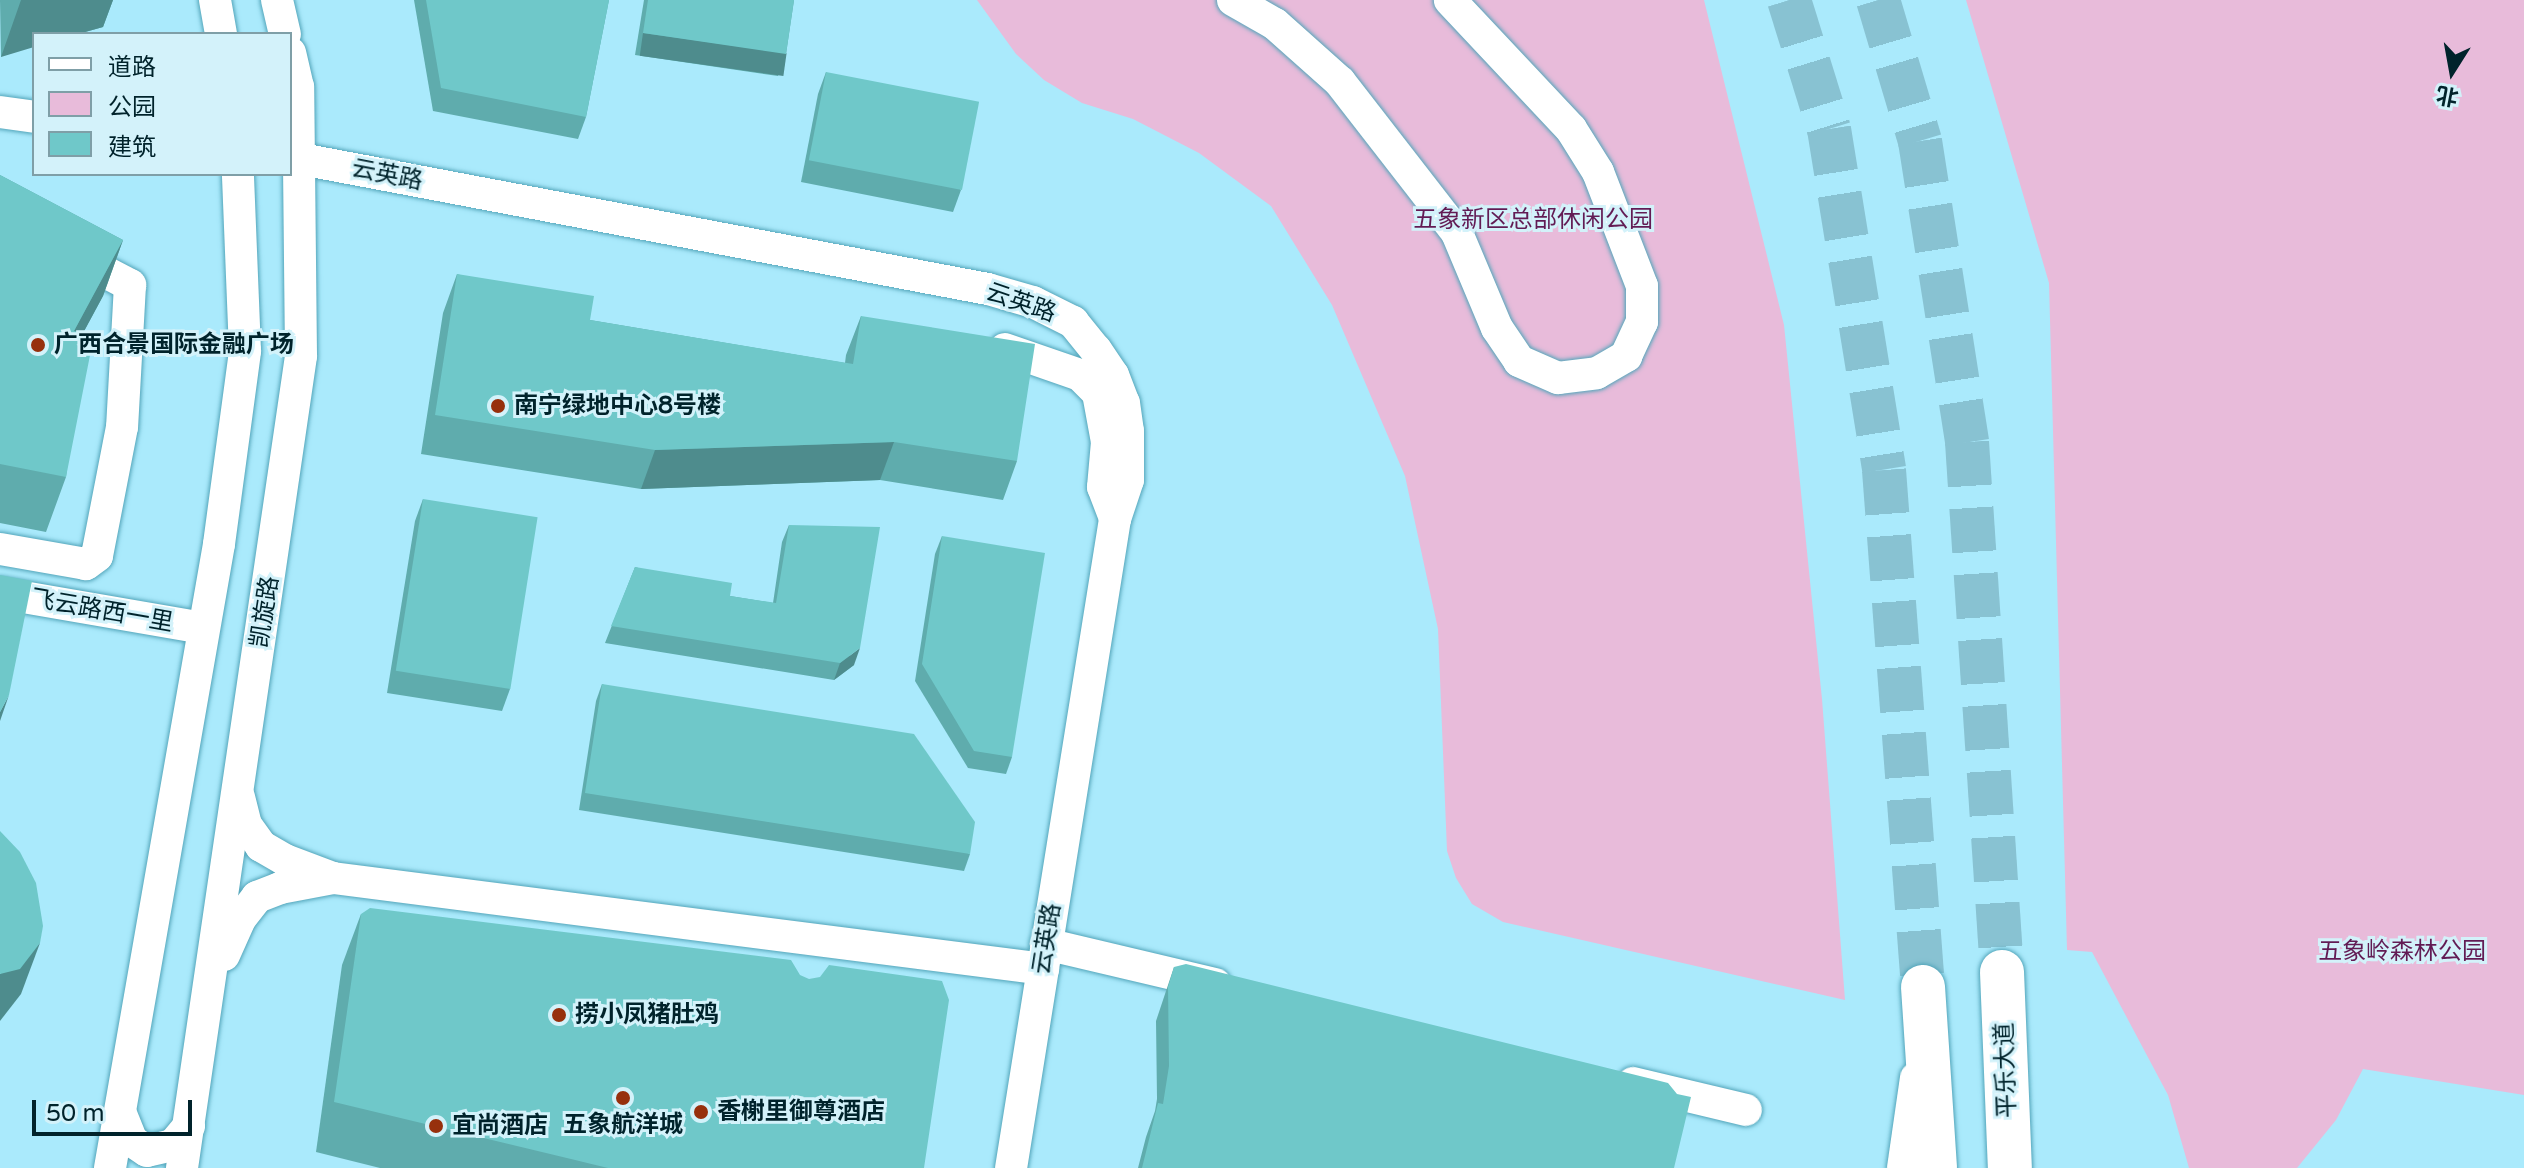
<!DOCTYPE html>
<html>
<head>
<meta charset="utf-8">
<style>
  body { margin:0 }
  #map { position:relative; width:2524px; height:1168px; overflow:hidden; background:#aaeafc; font-family:"Varela Round","Noto Sans SC",sans-serif }
  div>[style] { position:absolute }
  [style*='--x'] { left:calc(var(--x)*1px); top:calc(var(--y)*1px); width:calc(var(--w)*1px); rotate:calc(var(--a)*1deg) }
  .green>* { inset:0; background:#e8bbda }
  .highway-tunnel>* { height:44px; margin-top:-22px; transform-origin:0; background:repeating-linear-gradient(90deg,#88c2d2 0 44px,transparent 0 66px) }
  .roads { filter:drop-shadow(0 0 2px #53a5ba) drop-shadow(0 0 2px #53a5ba) }
  .minor>* { height:32px; margin:-16px; padding:0 16px; transform-origin:16px; border-radius:16px; background:#fff }
  .highway>* { height:44px; margin:-22px; padding:0 22px; transform-origin:22px; border-radius:22px; background:#fff }
  .wall>* { inset:0; background:#5facad }
  .shaded-wall>* { inset:0; background:#4e8c8d; transform-origin:0 0 }
  .building>* { inset:0; background:#6fc8c9; transform-origin:0 0 }
  .dots>* { width:22px; height:22px; translate:-50% -50%; box-sizing:border-box; border:4px solid #d3f2fa; border-radius:50% }
  span { translate:-50% -50%; white-space:nowrap; text-align:center; line-height:1.15; -webkit-text-stroke:6px #d3f2fa; paint-order:stroke }
  .street-label { font-size:24px; color:#00232b }
  .park-label { font-size:24px; color:#621b54 }
  .poi-label { font-size:24px; color:#00232b; font-weight:700 }
  .left { translate:0 -50%; text-align:left }
  .legend { position:absolute; left:32px; top:32px; width:260px; height:144px; box-sizing:border-box; background:#d3f2fa; border:2px solid #7f9fa7; margin:0; padding:10px 14px; list-style:none; font-size:24px; color:#00232b }
  .legend li { display:flex; align-items:center; gap:16px; height:40px }
  .legend b { width:40px; border:2px solid #7f9fa7 }
  .north { position:absolute; left:2412px; top:32px; width:80px; height:80px; -webkit-text-stroke:6px #d3f2fa; paint-order:stroke; rotate:191deg; font-size:22px; font-weight:700; line-height:32px; text-align:center; color:#00232b }
  .north::after { content:''; display:block; margin:auto; width:28px; height:36px; background:#00232b; clip-path:polygon(50% 0,100% 100%,50% 72%,0 100%) }
  .scale { position:absolute; left:32px; top:1100px; width:160px; height:36px; box-sizing:border-box; border:4px solid #00232b; border-top:0; padding-left:10px; font-size:24px; line-height:28px; white-space:nowrap; color:#00232b; -webkit-text-stroke:6px #d3f2fa; paint-order:stroke }
</style>
</head>
<body>
<div id="map">
  <div class="green">
    <i style="clip-path:polygon(977px 0,1704px 0,1784px 325px,1822px 699px,1845px 1000px,1503px 922px,1472px 904px,1456px 878px,1447px 851px,1438px 629px,1405px 476px,1332px 305px,1271px 206px,1199px 153px,1133px 119px,1082px 103px,1044px 80px,1016px 54px)"></i>
    <i style="clip-path:polygon(1966px 0,2524px 0,2524px 1095px,2363px 1069px,2336px 1120px,2297px 1168px,2189px 1168px,2168px 1095px,2092px 952px,2067px 950px,2049px 283px)"></i>
  </div>
  <div class="highway-tunnel">
    <i style="--x:1789;--y:0;--w:135;--a:72.8"></i>
    <i style="--x:1829;--y:129;--w:345;--a:80.8"></i>
    <i style="--x:1884;--y:470;--w:518;--a:85.69"></i>
    <i style="--x:1878;--y:0;--w:147;--a:73.4"></i>
    <i style="--x:1920;--y:141;--w:305;--a:81.1"></i>
    <i style="--x:1967;--y:442;--w:531;--a:86.22"></i>
  </div>
  <div class="roads">
    <div class="minor">
      <i style="--x:215;--y:0;--w:35;--a:80"></i>
      <i style="--x:277;--y:0;--w:35;--a:77"></i>
      <i style="--x:1233;--y:0;--w:48;--a:29.7"></i>
      <i style="--x:1275;--y:24;--w:87;--a:41.7"></i>
      <i style="--x:1340;--y:82;--w:191;--a:52.2"></i>
      <i style="--x:1457;--y:233;--w:103;--a:67.2"></i>
      <i style="--x:1497;--y:328;--w:40;--a:56"></i>
      <i style="--x:1519;--y:361;--w:43;--a:23.6"></i>
      <i style="--x:1558;--y:378;--w:39;--a:-7"></i>
      <i style="--x:1597;--y:373;--w:34;--a:-30"></i>
      <i style="--x:1626;--y:356;--w:38;--a:-65"></i>
      <i style="--x:1642;--y:322;--w:36;--a:-90"></i>
      <i style="--x:1642;--y:286;--w:122;--a:-111.1"></i>
      <i style="--x:1598;--y:172;--w:51;--a:-122.1"></i>
      <i style="--x:1571;--y:129;--w:177;--a:-133.2"></i>
      <i style="--x:0;--y:112;--w:34;--a:8"></i>
      <i style="--x:301;--y:159;--w:699;--a:10.72"></i>
      <i style="--x:988;--y:289;--w:47;--a:16.1"></i>
      <i style="--x:1033;--y:302;--w:45;--a:26.6"></i>
      <i style="--x:1073;--y:322;--w:36;--a:51"></i>
      <i style="--x:1096;--y:350;--w:30;--a:56"></i>
      <i style="--x:1113;--y:375;--w:30;--a:69"></i>
      <i style="--x:1124;--y:403;--w:28;--a:82"></i>
      <i style="--x:1128;--y:431;--w:49;--a:90"></i>
      <i style="--x:1128;--y:480;--w:41;--a:108.4"></i>
      <i style="--x:1115;--y:519;--w:657;--a:99.1"></i>
      <i style="--x:0;--y:217;--w:147;--a:27.6"></i>
      <i style="--x:130;--y:285;--w:142;--a:93.2"></i>
      <i style="--x:122;--y:427;--w:131;--a:101"></i>
      <i style="--x:97;--y:556;--w:14;--a:144"></i>
      <i style="--x:86;--y:564;--w:87;--a:-170.1"></i>
      <i style="--x:1005;--y:349;--w:79;--a:19.1"></i>
      <i style="--x:1080;--y:375;--w:25;--a:45"></i>
      <i style="--x:1098;--y:393;--w:50;--a:79.6"></i>
      <i style="--x:1107;--y:442;--w:45;--a:95.1"></i>
      <i style="--x:1103;--y:487;--w:34;--a:69"></i>
      <i style="--x:0;--y:593;--w:206;--a:9.8"></i>
      <i style="--x:239;--y:797;--w:29;--a:76"></i>
      <i style="--x:246;--y:825;--w:26;--a:54"></i>
      <i style="--x:261;--y:846;--w:28;--a:30"></i>
      <i style="--x:285;--y:860;--w:51;--a:20.6"></i>
      <i style="--x:333;--y:878;--w:716;--a:7.3"></i>
      <i style="--x:1046;--y:944;--w:174;--a:13.3"></i>
      <i style="--x:224;--y:955;--w:39;--a:-66"></i>
      <i style="--x:240;--y:919;--w:28;--a:-52"></i>
      <i style="--x:257;--y:897;--w:25;--a:-21"></i>
      <i style="--x:280;--y:888;--w:54;--a:-10.7"></i>
      <i style="--x:1633;--y:1083;--w:116;--a:13.4"></i>
      <i style="--x:121;--y:1114;--w:29;--a:68"></i>
      <i style="--x:132;--y:1141;--w:18;--a:34"></i>
      <i style="--x:147;--y:1151;--w:27;--a:-13"></i>
      <i style="--x:173;--y:1145;--w:25;--a:-50"></i>
      <i style="--x:110;--y:1168;--w:633;--a:-80.09"></i>
      <i style="--x:219;--y:544;--w:195;--a:-82.3"></i>
      <i style="--x:245;--y:351;--w:177;--a:-92.3"></i>
      <i style="--x:182;--y:1168;--w:821;--a:-81.66"></i>
      <i style="--x:301;--y:356;--w:269;--a:-90.6"></i>
      <i style="--x:298;--y:87;--w:35;--a:-103"></i>
      <i style="--x:1903;--y:1168;--w:91;--a:-81.8"></i>
    </div>
    <div class="highway">
      <i style="--x:2002;--y:972;--w:196;--a:87.7"></i>
      <i style="--x:1923;--y:987;--w:181;--a:86.2"></i>
    </div>
  </div>
  <div class="wall">
    <i style="clip-path:polygon(0 0,113px 0,103px 27px,78px 34px,34px 34px,1px 57px)"></i>
    <i style="clip-path:polygon(414px 0,609px 0,586px 117px,578px 139px,433px 111px)"></i>
    <i style="clip-path:polygon(644px 0,794px 0,786px 54px,778px 76px,635px 55px)"></i>
    <i style="clip-path:polygon(826px 72px,961px 190px,953px 212px,801px 182px,818px 94px)"></i>
    <i style="clip-path:polygon(0 175px,123px 240px,103px 296px,83px 333px,66px 477px,46px 532px,0 523px)"></i>
    <i style="clip-path:polygon(457px 274px,590px 320px,845px 363px,846px 355px,861px 316px,1017px 461px,1003px 500px,880px 480px,641px 489px,421px 454px,443px 313px)"></i>
    <i style="clip-path:polygon(423px 499px,510px 689px,502px 711px,387px 693px,415px 521px)"></i>
    <i style="clip-path:polygon(789px 525px,854px 665px,834px 680px,605px 643px,635px 567px,730px 596px,773px 603px,782px 542px)"></i>
    <i style="clip-path:polygon(942px 536px,1012px 757px,1006px 774px,968px 768px,915px 681px,935px 554px)"></i>
    <i style="clip-path:polygon(602px 684px,970px 854px,964px 871px,579px 810px,596px 701px)"></i>
    <i style="clip-path:polygon(361px 914px,924px 1168px,380px 1168px,316px 1152px,342px 965px)"></i>
    <i style="clip-path:polygon(1174px 967px,1674px 1168px,1138px 1168px,1146px 1137px,1155px 1111px,1157px 1099px,1156px 1021px)"></i>
  </div>
  <div class="shaded-wall">
    <i style="clip-path:polygon(21px 0,113px 0,103px 27px,78px 34px,34px 34px,34px 47px,1px 57px)"></i>
    <i style="left:643px;top:33px;width:145px;height:23px;rotate:8deg"></i>
    <i style="clip-path:polygon(123px 240px,103px 296px,54px 387px,74px 331px)"></i>
    <i style="clip-path:polygon(894px 442px,880px 480px,641px 489px,655px 450px)"></i>
    <i style="clip-path:polygon(860px 648px,854px 665px,834px 680px,840px 663px)"></i>
    <i style="clip-path:polygon(9px 695px,0 721px,0 712px)"></i>
    <i style="clip-path:polygon(40px 943px,21px 994px,0 1021px,0 974px)"></i>
  </div>
  <div class="building">
    <i style="clip-path:polygon(426px 0,609px 0,586px 117px,441px 88px)"></i>
    <i style="clip-path:polygon(648px 0,794px 0,786px 54px,643px 33px)"></i>
    <i style="left:826px;top:72px;width:156px;height:90px;rotate:11deg"></i>
    <i style="clip-path:polygon(0 175px,123px 240px,74px 331px,94px 335px,66px 477px,0 464px)"></i>
    <i style="clip-path:polygon(457px 274px,594px 296px,590px 320px,853px 364px,861px 316px,1035px 344px,1017px 461px,894px 442px,655px 450px,435px 415px)"></i>
    <i style="left:423px;top:499px;width:116px;height:174px;rotate:9deg"></i>
    <i style="clip-path:polygon(789px 525px,880px 527px,860px 648px,840px 663px,611px 626px,635px 567px,732px 583px,730px 596px,776px 603px)"></i>
    <i style="clip-path:polygon(942px 536px,1045px 553px,1012px 757px,974px 751px,922px 664px)"></i>
    <i style="clip-path:polygon(0 575px,32px 581px,9px 695px,0 712px)"></i>
    <i style="clip-path:polygon(602px 684px,914px 734px,975px 822px,970px 854px,585px 793px)"></i>
    <i style="clip-path:polygon(0 831px,20px 852px,36px 883px,43px 926px,40px 943px,20px 969px,0 974px)"></i>
    <i style="clip-path:polygon(370px 908px,791px 960px,800px 975px,809px 979px,820px 977px,829px 965px,942px 981px,949px 1000px,924px 1168px,608px 1168px,334px 1102px,361px 914px)"></i>
    <i style="clip-path:polygon(1186px 964px,1668px 1083px,1677px 1094px,1691px 1097px,1674px 1168px,1142px 1168px,1158px 1103px,1163px 1104px,1169px 1066px,1168px 987px,1174px 967px)"></i>
  </div>
  <div class="dots">
    <i style="left:38px;top:345px;background:#97300d"></i>
    <i style="left:498px;top:406px;background:#97300d"></i>
    <i style="left:559px;top:1015px;background:#97300d"></i>
    <i style="left:623px;top:1098px;background:#97300d"></i>
    <i style="left:701px;top:1112px;background:#97300d"></i>
    <i style="left:436px;top:1126px;background:#97300d"></i>
  </div>
  <div class="street-label">
    <span style="left:387px;top:175px;rotate:11deg">云英路</span>
    <span style="left:1021px;top:303px;rotate:19deg">云英路</span>
    <span style="left:102px;top:611px;rotate:10deg">飞云路西一里</span>
    <span style="left:265px;top:612px;rotate:-81deg">凯旋路</span>
    <span style="left:1047px;top:939px;rotate:-81deg">云英路</span>
    <span style="left:2006px;top:1070px;rotate:-92deg">平乐大道</span>
  </div>
  <div class="park-label">
    <span style="left:1533px;top:220px">五象新区总部休闲公园</span>
    <span style="left:2402px;top:952px">五象岭森林公园</span>
  </div>
  <div class="poi-label">
    <span class="left" style="left:54px;top:345px">广西合景国际金融广场</span>
    <span class="left" style="left:514px;top:406px">南宁绿地中心8号楼</span>
    <span class="left" style="left:575px;top:1015px">捞小凤猪肚鸡</span>
    <span class="left" style="left:717px;top:1112px">香榭里御尊酒店</span>
    <span style="left:623px;top:1125px">五象航洋城</span>
    <span class="left" style="left:452px;top:1126px">宜尚酒店</span>
  </div>
  <ul class="legend">
  <li><b style="height:10px;background:#fff"></b>道路</li>
  <li><b style="height:22px;background:#e8bbda"></b>公园</li>
  <li><b style="height:22px;background:#6fc8c9"></b>建筑</li>
  </ul>
  <div class="north">北</div>
  <div class="scale">50 m</div>
</div>
</body>
</html>
